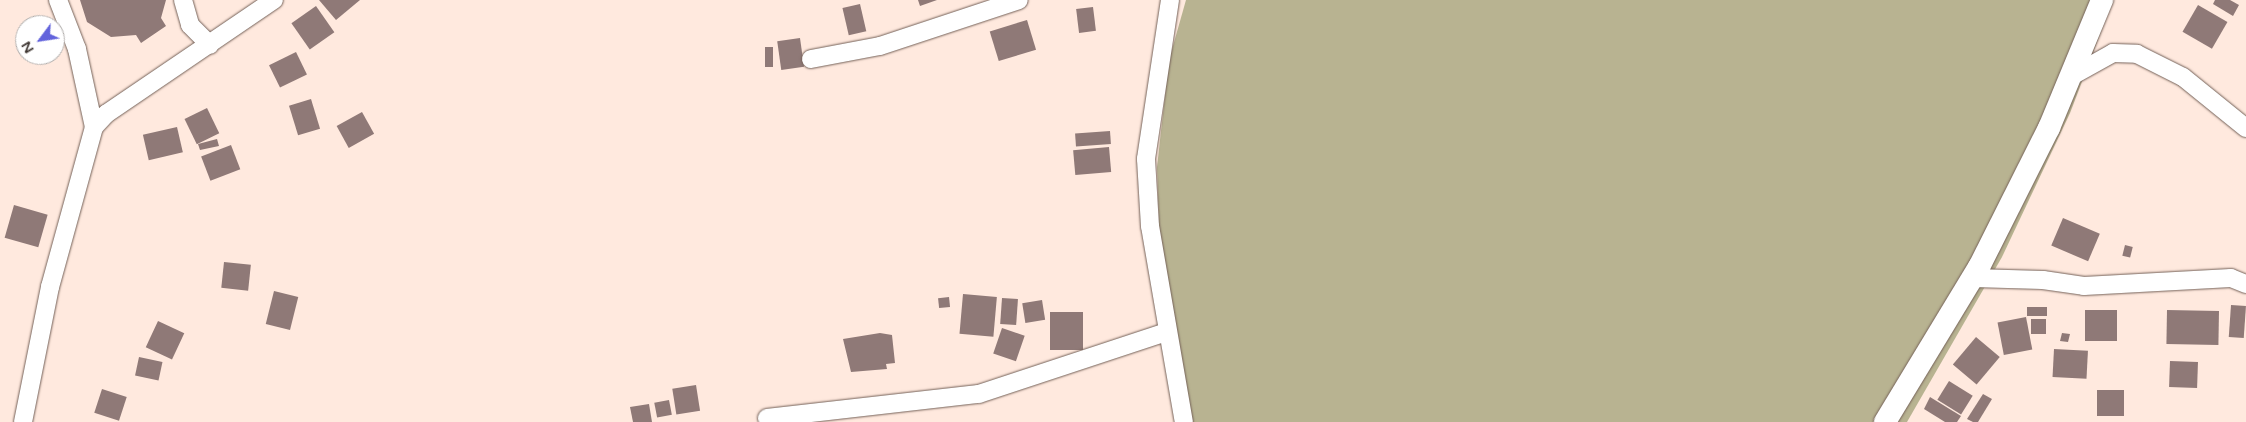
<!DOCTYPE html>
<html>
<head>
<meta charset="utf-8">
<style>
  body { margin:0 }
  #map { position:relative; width:2246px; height:422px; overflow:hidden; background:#ffe9de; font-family:"Varela Round",sans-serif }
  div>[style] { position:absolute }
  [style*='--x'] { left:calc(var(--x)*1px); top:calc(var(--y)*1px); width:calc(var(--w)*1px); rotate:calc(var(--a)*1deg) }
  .forest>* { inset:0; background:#b8b391 }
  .building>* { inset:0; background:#8f7977; transform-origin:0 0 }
  .roads { filter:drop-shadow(0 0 1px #746158) drop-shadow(0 0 1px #746158) }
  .minor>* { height:18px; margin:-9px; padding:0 9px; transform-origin:9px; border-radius:9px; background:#fff }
  .major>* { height:22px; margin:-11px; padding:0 11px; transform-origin:11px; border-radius:11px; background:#fff }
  span { translate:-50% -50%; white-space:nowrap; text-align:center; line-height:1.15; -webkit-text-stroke:5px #fff; paint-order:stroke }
  .north { position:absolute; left:15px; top:15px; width:50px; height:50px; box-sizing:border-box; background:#fff; border:1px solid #b2afad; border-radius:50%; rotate:239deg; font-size:14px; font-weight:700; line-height:20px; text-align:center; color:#3f3733 }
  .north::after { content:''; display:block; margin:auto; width:18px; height:22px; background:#6263dc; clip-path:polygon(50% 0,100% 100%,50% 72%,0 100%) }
</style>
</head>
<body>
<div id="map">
  <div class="forest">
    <i style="clip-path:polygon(1186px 0,2113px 0,2070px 113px,2002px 257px,1907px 422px,1192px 422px,1159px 226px,1157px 167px,1169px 60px)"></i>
  </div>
  <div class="building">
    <i style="clip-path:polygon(80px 0,166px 0,161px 18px,166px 26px,141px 43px,136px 35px,111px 37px,87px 22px)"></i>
    <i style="clip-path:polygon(319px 0,360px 0,336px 20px)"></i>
    <i style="clip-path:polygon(918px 0,937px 0,920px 6px)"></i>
    <i style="clip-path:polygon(2215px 0,2230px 0,2239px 5px,2233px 16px,2213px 4px)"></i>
    <i style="left:860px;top:4px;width:28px;height:18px;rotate:77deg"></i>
    <i style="left:2198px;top:5px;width:34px;height:31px;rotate:30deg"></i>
    <i style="left:316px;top:6px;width:32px;height:30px;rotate:55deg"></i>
    <i style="left:1093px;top:7px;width:24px;height:17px;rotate:83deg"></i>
    <i style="left:1027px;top:20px;width:31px;height:39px;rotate:73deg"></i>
    <i style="left:800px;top:38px;width:29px;height:23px;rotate:82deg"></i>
    <i style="left:765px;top:47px;width:8px;height:20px"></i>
    <i style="left:296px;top:52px;width:25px;height:30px;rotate:64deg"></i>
    <i style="left:311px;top:99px;width:31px;height:23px;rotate:73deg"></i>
    <i style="left:207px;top:108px;width:28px;height:25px;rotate:64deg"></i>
    <i style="left:362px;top:112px;width:25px;height:29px;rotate:61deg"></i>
    <i style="left:177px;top:127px;width:26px;height:35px;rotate:77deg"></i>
    <i style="left:1110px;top:131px;width:13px;height:35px;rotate:86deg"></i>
    <i style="clip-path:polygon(217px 139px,219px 146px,200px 150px,198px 144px)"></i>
    <i style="left:231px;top:145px;width:26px;height:32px;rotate:69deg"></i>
    <i style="left:1109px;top:147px;width:25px;height:36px;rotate:85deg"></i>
    <i style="left:14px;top:205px;width:35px;height:34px;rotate:16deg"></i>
    <i style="left:2063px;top:218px;width:40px;height:30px;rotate:23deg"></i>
    <i style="left:2125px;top:245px;width:8px;height:11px;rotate:14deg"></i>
    <i style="left:224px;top:262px;width:27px;height:26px;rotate:6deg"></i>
    <i style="left:274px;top:291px;width:25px;height:34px;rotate:14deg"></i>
    <i style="left:963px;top:294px;width:34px;height:40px;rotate:5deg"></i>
    <i style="left:949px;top:297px;width:10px;height:11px;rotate:84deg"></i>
    <i style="left:1002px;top:298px;width:16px;height:26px;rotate:4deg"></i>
    <i style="left:1042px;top:300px;width:20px;height:20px;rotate:81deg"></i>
    <i style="left:2231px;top:305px;width:15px;height:32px;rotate:4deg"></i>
    <i style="left:2047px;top:307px;width:9px;height:20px;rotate:90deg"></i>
    <i style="left:2085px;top:310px;width:32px;height:31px"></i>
    <i style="left:2167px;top:310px;width:52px;height:34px;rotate:1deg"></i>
    <i style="left:1050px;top:312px;width:33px;height:38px"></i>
    <i style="left:2026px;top:317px;width:33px;height:29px;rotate:79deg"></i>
    <i style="left:2031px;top:319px;width:15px;height:15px"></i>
    <i style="left:158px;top:321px;width:29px;height:29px;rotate:25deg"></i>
    <i style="left:1002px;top:328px;width:24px;height:27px;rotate:19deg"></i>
    <i style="clip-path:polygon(880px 333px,892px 335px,895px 363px,886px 364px,887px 369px,851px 372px,843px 339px)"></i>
    <i style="clip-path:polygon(2062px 333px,2070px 334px,2068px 342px,2060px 341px)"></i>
    <i style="left:1976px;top:337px;width:31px;height:36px;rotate:40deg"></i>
    <i style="left:2054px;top:349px;width:34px;height:28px;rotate:3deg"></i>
    <i style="left:139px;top:357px;width:24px;height:19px;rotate:12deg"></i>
    <i style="left:2170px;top:361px;width:28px;height:26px;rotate:2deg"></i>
    <i style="left:1949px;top:381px;width:28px;height:22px;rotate:32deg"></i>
    <i style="left:696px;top:385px;width:26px;height:24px;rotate:81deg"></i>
    <i style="left:102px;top:389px;width:26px;height:25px;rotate:18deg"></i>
    <i style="left:2097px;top:390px;width:27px;height:26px"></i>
    <i style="clip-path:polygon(1983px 394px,1992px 399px,1978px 422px,1973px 422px,1967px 419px)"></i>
    <i style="clip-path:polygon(1930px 397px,1961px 416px,1957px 422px,1945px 422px,1924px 409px)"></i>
    <i style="left:669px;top:400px;width:15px;height:15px;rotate:79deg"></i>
    <i style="clip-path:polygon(649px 404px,652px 422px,633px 422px,630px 407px)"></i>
  </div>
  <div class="roads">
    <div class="minor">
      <i style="--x:183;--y:0;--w:26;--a:74"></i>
      <i style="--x:190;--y:25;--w:28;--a:45"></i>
      <i style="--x:1170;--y:0;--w:161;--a:98.6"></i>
      <i style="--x:1146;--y:159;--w:67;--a:86.6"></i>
      <i style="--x:1150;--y:226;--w:199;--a:80.2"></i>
      <i style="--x:811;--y:59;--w:70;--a:-10.7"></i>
      <i style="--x:880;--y:46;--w:146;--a:-18.3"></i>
      <i style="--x:2070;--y:77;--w:49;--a:-29.2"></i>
      <i style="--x:2113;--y:53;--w:24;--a:2"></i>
      <i style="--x:2137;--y:54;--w:51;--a:26.6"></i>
      <i style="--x:2183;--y:77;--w:81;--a:39"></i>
      <i style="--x:94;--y:127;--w:18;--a:-47"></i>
      <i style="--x:106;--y:114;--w:203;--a:-34.2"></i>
      <i style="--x:1973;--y:278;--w:70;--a:1.6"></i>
      <i style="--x:2043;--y:280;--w:41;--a:8.3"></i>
      <i style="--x:2084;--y:286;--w:147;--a:-3.1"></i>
      <i style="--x:2231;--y:278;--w:16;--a:22"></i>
      <i style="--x:767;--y:418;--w:213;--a:-6.5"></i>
      <i style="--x:979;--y:394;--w:198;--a:-18.3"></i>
      <i style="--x:23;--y:422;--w:138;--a:-78.7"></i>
      <i style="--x:50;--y:287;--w:166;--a:-74.6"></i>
      <i style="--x:94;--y:127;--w:80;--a:-102.3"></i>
      <i style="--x:77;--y:49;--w:53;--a:-111.2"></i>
    </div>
    <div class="major">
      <i style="--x:1885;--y:422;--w:181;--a:-58.8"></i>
      <i style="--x:1979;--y:267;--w:156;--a:-63.3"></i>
      <i style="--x:2049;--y:128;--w:139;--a:-67.5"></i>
    </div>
  </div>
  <div class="north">N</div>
</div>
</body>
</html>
